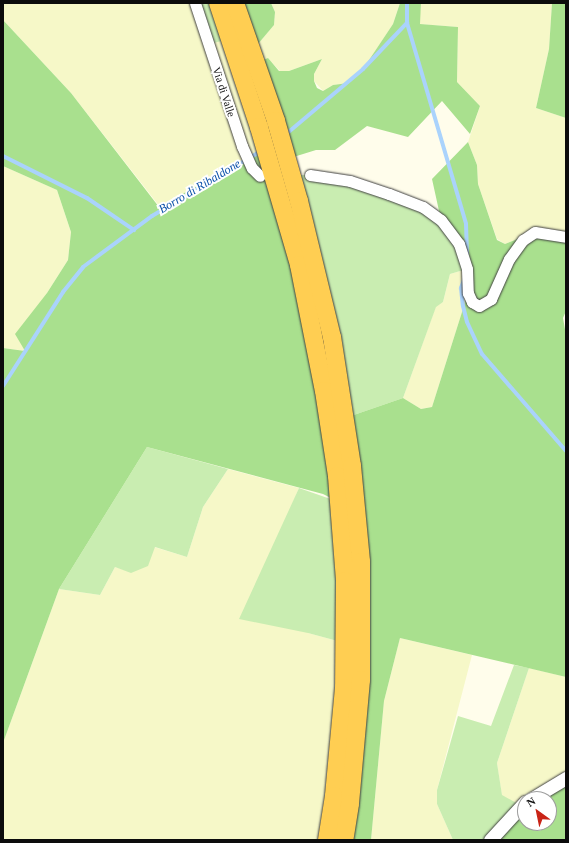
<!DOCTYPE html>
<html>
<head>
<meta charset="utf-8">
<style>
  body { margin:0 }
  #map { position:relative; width:569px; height:843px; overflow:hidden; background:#fffdeb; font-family:"Times New Roman",serif }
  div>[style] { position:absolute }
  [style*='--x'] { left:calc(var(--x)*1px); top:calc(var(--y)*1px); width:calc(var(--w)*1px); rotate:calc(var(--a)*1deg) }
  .farmland>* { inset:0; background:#f6f8c8 }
  .green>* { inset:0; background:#c9edb1 }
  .forest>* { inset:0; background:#a9e08e }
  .stream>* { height:4px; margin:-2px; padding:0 2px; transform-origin:2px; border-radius:2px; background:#aad3fc }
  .roads { filter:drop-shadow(0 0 1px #3f3f3f) drop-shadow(0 0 1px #3f3f3f) }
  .minor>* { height:11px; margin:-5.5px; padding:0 5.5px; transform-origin:5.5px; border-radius:5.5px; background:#fff }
  .tertiary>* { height:13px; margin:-6.5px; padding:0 6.5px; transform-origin:6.5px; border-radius:6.5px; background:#fff }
  .trunk>* { height:18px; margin:-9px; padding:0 9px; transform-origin:9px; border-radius:9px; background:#ffce52 }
  span { translate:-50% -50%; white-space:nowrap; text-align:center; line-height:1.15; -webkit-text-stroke:4px #fff; paint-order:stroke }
  .street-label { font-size:11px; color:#0c0c0c }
  .water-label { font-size:12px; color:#0a50a9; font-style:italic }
  .frame { position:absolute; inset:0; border:4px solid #0c0c0c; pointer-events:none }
  .north { position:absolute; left:517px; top:791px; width:40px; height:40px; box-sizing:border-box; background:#fff; border:1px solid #9e9e9e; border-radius:50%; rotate:327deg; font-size:11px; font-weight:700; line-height:16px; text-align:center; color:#0c0c0c }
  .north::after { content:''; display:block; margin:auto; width:14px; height:18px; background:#c92417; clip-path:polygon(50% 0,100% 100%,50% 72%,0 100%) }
</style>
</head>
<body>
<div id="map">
  <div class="farmland">
    <i style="clip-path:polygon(3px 3px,195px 3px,230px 39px,266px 152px,238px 163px,160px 207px,71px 93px,3px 20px)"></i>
    <i style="clip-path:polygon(271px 3px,400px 3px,393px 24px,363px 69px,348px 83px,333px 85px,323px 91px,314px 81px,314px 74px,322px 59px,289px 71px,280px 71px,268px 59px,256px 63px,252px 51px,274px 25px,275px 12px)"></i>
    <i style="clip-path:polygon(421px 3px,552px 3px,549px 49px,536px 108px,566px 118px,566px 237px,535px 232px,505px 244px,497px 239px,478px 184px,477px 165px,468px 142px,480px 106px,457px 82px,458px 27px,419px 24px)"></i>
    <i style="clip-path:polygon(3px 166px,57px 190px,71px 232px,68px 260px,47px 293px,26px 351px,3px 348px)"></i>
    <i style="clip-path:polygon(467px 269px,468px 293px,432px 407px,421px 409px,403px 398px,436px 306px,443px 302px,450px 274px)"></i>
    <i style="clip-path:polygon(228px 469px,299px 488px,279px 536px,308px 633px,345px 643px,327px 840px,3px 840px,3px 743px,59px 589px,100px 595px,115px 567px,131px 572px,154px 547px,187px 557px,203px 507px)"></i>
    <i style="clip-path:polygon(400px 638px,472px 655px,437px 790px,437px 804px,453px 840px,371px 840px,384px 701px)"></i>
    <i style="clip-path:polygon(529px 668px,566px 677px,566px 778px,520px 805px,502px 796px,497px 763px)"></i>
  </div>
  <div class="green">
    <i style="clip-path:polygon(195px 3px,218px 3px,230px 39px,209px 44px)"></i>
    <i style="clip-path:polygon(292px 175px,310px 175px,350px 181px,441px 220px,467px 269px,450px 274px,443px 302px,436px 307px,403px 398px,345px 418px)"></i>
    <i style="clip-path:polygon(147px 447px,228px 469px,203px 507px,187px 557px,155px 547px,148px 566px,131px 573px,115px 567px,100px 595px,59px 589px)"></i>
    <i style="clip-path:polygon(299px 488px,339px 502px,345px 643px,308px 633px,239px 619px)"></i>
    <i style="clip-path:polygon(514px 665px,529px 668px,497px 763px,502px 795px,520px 805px,490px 840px,453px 840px,437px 804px,437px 790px,458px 716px,491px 726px)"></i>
  </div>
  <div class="forest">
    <i style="clip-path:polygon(235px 3px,271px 3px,275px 12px,274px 25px,252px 51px)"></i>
    <i style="clip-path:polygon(400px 3px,421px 3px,420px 24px,458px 27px,457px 82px,480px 106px,470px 134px,442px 101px,408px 137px,367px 126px,335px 150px,316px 150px,287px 159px,256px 63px,268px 58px,279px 71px,289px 71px,322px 59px,314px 74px,314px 81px,317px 88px,323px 91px,333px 85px,348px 83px,363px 69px,393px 24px)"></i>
    <i style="clip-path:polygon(552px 3px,566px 3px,566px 118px,536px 108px,549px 49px)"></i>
    <i style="clip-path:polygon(3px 20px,71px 93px,159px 207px,238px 163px,266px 152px,299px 265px,339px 502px,323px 494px,147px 447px,59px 589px,3px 743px,3px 348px,25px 351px,15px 334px,47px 293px,68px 260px,71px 232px,57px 190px,3px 166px)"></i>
    <i style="clip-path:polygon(468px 142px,477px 165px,478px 184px,497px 240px,505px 244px,535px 232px,566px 237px,566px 311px,563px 318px,566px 335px,566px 677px,400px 638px,384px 701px,371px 840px,344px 840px,345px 418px,403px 398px,421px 409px,432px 407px,468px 293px,467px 269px,441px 220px,432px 179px)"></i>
    <i style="clip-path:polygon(566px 778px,566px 840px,490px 840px,525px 802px,525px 823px,549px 823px,549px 799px,531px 799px)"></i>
  </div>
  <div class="stream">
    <i style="--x:407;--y:3;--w:20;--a:90"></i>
    <i style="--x:407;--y:23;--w:209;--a:73.6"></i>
    <i style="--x:466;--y:224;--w:35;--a:88"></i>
    <i style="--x:285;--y:135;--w:102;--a:-40.2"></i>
    <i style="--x:363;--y:69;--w:64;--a:-46.3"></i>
    <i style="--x:3;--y:156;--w:94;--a:26.6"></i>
    <i style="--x:87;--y:198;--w:57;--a:34.2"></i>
    <i style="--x:464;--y:280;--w:9;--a:111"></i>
    <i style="--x:461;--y:288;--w:18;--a:84"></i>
    <i style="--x:463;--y:306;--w:16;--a:76"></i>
    <i style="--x:467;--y:322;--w:35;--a:65"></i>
    <i style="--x:482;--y:354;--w:128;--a:49.1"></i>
    <i style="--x:3;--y:386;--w:112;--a:-57.4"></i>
    <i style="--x:63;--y:292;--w:32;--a:-51"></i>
    <i style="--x:83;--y:267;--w:86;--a:-36.5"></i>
    <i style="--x:152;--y:216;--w:127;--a:-30.8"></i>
  </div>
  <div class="roads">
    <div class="minor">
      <i style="--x:195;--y:3;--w:151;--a:71.8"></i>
      <i style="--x:242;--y:146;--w:24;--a:66"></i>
      <i style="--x:252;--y:168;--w:11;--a:45"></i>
      <i style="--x:310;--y:175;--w:40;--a:8.5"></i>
      <i style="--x:350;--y:181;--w:41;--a:18.4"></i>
      <i style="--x:389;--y:194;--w:36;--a:21"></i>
      <i style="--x:423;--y:207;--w:22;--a:36"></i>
      <i style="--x:441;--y:220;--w:30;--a:53"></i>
      <i style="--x:459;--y:244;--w:26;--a:72"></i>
      <i style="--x:467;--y:269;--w:24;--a:88"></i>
      <i style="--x:468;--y:293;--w:10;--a:66"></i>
      <i style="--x:472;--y:302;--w:8;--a:30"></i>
      <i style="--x:479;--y:306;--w:14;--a:-30"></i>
      <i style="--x:491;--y:299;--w:44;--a:-65.8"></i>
      <i style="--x:509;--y:259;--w:24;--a:-54"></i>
      <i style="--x:523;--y:240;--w:14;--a:-34"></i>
      <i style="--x:535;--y:232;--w:31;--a:9"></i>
    </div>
    <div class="tertiary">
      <i style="--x:531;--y:799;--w:41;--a:-31"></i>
      <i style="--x:490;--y:840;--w:52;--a:-47.4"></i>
    </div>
    <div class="trunk">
      <i style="--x:218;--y:3;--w:131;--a:71.7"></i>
      <i style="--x:259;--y:127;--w:144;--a:73.8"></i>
      <i style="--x:299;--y:265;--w:128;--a:78.8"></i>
      <i style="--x:324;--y:391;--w:86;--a:81.3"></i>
      <i style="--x:337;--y:476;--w:105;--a:85.6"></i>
      <i style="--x:345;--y:581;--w:107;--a:90.5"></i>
      <i style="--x:344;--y:688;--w:108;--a:95.3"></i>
      <i style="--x:334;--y:796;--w:45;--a:99"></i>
      <i style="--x:235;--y:3;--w:125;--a:70.8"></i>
      <i style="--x:276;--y:121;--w:83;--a:74"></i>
      <i style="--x:299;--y:201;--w:140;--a:76.4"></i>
      <i style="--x:332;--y:337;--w:131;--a:81.2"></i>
      <i style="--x:352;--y:466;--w:96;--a:84.6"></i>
      <i style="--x:361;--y:562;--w:118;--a:90"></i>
      <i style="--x:361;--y:680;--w:124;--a:95.1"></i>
      <i style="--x:350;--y:804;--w:36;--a:99"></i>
    </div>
  </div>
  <div class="street-label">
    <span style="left:224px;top:92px;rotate:72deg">Via di Valle</span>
  </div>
  <div class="water-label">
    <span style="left:200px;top:187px;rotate:-31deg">Borro di Ribaldone</span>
  </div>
  <div class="frame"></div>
  <div class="north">N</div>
</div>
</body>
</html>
